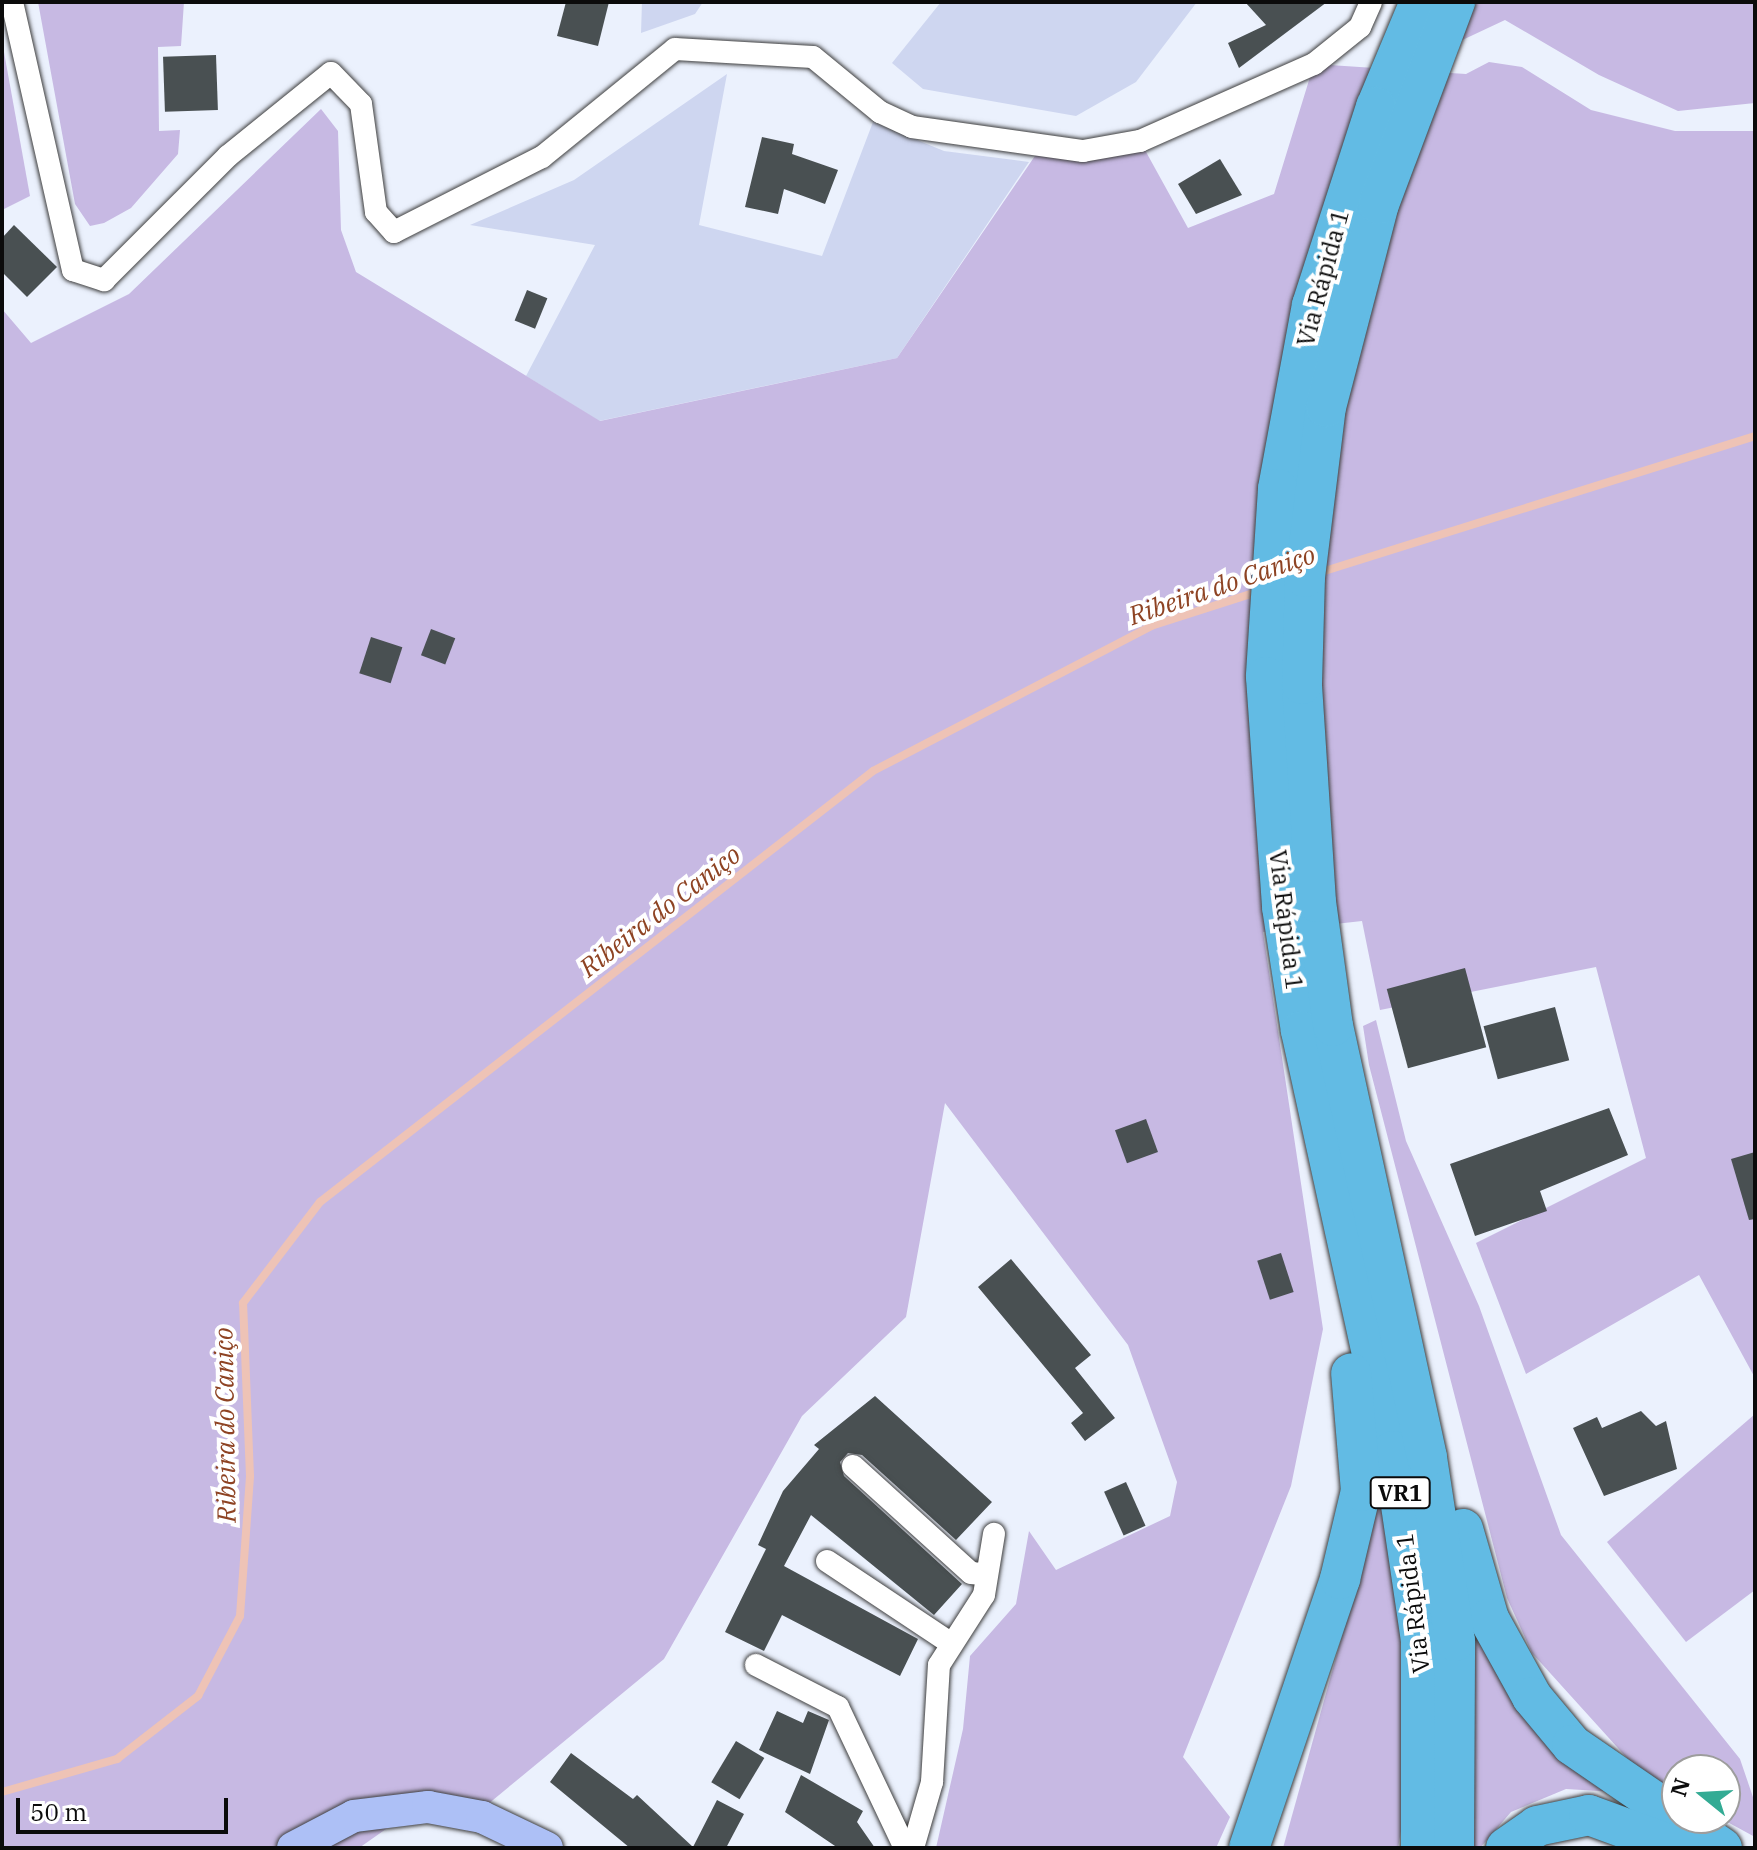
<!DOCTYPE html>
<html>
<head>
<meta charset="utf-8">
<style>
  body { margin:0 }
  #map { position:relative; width:1757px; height:1850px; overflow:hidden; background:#ebf1fd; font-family:"IBM Plex Serif",serif }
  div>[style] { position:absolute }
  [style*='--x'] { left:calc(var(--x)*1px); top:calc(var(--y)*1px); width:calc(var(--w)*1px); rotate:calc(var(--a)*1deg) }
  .farmland>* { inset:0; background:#ced6f0 }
  .green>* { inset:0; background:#c7b9e3 }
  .stream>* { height:8px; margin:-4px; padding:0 4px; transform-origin:4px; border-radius:4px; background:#eec3b6 }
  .building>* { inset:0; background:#495052; transform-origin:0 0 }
  .roads { filter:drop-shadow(0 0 2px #3e3e3e) drop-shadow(0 0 2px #3e3e3e) }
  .street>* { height:22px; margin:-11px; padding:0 11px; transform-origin:11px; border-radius:11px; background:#fff }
  .secondary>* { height:32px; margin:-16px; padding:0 16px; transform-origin:16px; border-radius:16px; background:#adc0f6 }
  .highway>* { height:40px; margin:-20px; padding:0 20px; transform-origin:20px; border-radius:20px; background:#62bbe4 }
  span { translate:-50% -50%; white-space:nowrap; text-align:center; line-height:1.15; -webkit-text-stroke:8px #fff; paint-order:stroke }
  .shield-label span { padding:2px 6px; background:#fff; border:2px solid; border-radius:6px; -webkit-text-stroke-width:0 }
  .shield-label { font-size:22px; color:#0b0b0b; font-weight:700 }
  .street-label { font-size:24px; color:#0b0b0b }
  .water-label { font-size:26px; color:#8e4323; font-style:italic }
  .frame { position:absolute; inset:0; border:4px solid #0b0b0b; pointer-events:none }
  .north { position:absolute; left:1661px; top:1754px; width:80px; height:80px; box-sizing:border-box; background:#fff; border:2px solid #9d9d9d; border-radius:50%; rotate:288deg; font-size:22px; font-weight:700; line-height:32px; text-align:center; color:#0b0b0b }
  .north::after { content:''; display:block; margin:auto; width:28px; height:36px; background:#33ab94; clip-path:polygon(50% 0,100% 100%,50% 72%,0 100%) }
  .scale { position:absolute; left:16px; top:1798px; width:212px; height:36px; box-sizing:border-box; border:4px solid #0b0b0b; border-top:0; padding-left:10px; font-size:24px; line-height:28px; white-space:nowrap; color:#0b0b0b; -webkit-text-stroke:6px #fff; paint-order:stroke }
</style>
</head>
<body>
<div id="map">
  <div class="farmland">
    <i style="clip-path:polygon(642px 2px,703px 2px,695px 14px,641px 33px)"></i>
    <i style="clip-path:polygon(941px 2px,1197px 2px,1136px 82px,1076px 116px,923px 89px,892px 63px)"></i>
    <i style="clip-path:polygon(727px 74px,699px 225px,822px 256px,873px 122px,944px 151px,1029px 162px,897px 358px,599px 421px,526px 376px,595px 245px,470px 225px,574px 180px)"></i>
  </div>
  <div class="green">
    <i style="clip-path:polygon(38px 2px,184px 2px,181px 46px,158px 47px,159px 131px,180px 130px,178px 154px,131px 208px,104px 223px,90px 226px,75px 204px)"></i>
    <i style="clip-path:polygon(1476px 2px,1755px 2px,1755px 103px,1678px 111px,1599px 75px,1505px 20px,1456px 43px)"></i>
    <i style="clip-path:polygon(2px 41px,30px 196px,2px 210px)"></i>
    <i style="clip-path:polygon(1489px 62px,1522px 67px,1591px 110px,1675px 131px,1755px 131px,1755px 1378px,1699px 1275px,1526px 1374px,1476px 1243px,1646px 1158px,1596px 967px,1380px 1010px,1362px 921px,1263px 932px,1323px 1329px,1291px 1486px,1183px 1757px,1230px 1817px,1216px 1848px,936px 1848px,963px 1729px,970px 1656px,1016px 1604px,1029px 1531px,1056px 1570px,1170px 1516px,1177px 1482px,1128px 1345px,945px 1103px,906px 1317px,802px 1416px,664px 1659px,476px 1814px,413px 1810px,359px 1848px,2px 1848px,2px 309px,31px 343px,129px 294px,321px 109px,338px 131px,341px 230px,356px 272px,600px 421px,897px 358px,1039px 150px,1140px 141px,1188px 228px,1274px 194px,1314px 64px,1466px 74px)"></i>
    <i style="clip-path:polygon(1376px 1020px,1406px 1141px,1479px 1306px,1561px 1535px,1740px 1759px,1755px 1803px,1755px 1837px,1720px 1818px,1725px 1770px,1677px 1770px,1677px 1793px,1636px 1768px,1532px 1653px,1507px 1598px,1369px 1065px,1363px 1026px)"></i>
    <i style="clip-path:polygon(1755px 1414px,1755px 1590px,1686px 1642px,1607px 1542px)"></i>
    <i style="clip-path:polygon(1384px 1485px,1399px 1591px,1405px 1808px,1398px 1848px,1283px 1848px)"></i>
    <i style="clip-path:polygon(1472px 1604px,1616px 1792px,1566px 1789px,1511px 1812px,1480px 1848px,1473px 1848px)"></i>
  </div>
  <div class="stream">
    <i style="--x:1315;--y:574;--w:461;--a:-17.4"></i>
    <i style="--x:2;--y:1792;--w:120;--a:-16"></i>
    <i style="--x:117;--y:1759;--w:103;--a:-37.9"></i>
    <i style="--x:198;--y:1696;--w:90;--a:-62.3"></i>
    <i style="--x:240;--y:1616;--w:140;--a:-85.9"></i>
    <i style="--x:250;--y:1476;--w:173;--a:-92.3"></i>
    <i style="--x:243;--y:1303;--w:127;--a:-52.7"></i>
    <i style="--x:320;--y:1202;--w:701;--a:-37.93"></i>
    <i style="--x:873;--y:771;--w:314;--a:-27.5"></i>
    <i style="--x:1151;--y:626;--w:114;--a:-17.8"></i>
  </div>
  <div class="building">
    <i style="clip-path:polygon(566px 2px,609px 2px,598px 46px,557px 36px)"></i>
    <i style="clip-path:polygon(1245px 2px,1327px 2px,1239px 68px,1228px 43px,1266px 25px)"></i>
    <i style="left:216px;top:55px;width:55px;height:53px;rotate:88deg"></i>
    <i style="clip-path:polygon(762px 137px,794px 144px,792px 154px,838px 170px,825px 204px,784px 189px,778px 214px,745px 207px)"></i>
    <i style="clip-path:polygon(1220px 159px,1242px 195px,1196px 214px,1178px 184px)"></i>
    <i style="clip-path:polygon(14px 225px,57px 267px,27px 297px,2px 272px,2px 238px)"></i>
    <i style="left:527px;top:290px;width:22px;height:33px;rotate:22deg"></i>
    <i style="left:431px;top:629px;width:26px;height:28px;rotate:21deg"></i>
    <i style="left:371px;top:637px;width:33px;height:38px;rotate:18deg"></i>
    <i style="left:1465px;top:968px;width:82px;height:81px;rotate:75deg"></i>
    <i style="left:1555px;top:1007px;width:55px;height:74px;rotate:75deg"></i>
    <i style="clip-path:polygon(1609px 1108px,1628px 1155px,1540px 1191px,1547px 1211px,1475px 1236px,1450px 1164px)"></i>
    <i style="left:1146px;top:1119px;width:35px;height:33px;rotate:70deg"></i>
    <i style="clip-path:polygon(1755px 1152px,1755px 1219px,1749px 1220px,1731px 1159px)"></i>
    <i style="left:1281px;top:1253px;width:41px;height:25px;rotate:72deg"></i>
    <i style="clip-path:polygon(1011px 1259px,1091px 1355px,1075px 1368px,1115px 1418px,1085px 1441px,1071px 1423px,1083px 1413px,978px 1287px)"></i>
    <i style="clip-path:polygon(875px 1396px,992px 1502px,956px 1540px,862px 1455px,848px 1453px,840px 1462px,844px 1476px,962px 1584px,934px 1615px,811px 1515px,784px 1566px,918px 1639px,900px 1676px,782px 1615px,764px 1651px,725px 1632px,766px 1549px,758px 1545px,783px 1491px,819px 1449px,814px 1445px)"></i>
    <i style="clip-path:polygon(1641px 1411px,1656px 1426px,1666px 1421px,1677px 1469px,1604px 1496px,1573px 1428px,1597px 1417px,1602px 1428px)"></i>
    <i style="left:1126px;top:1482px;width:48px;height:24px;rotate:66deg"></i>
    <i style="clip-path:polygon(777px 1711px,803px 1723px,808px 1711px,829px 1720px,810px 1774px,759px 1750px)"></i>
    <i style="left:736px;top:1741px;width:33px;height:48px;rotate:31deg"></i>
    <i style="clip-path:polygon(571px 1753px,633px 1799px,637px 1795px,693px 1847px,717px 1800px,744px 1814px,726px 1848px,630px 1848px,550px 1782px)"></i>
    <i style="clip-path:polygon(801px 1775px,863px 1811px,857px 1822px,875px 1848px,838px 1848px,785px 1812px)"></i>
  </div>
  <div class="roads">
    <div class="street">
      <i style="--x:12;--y:2;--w:275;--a:77.2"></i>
      <i style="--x:73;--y:270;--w:33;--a:18"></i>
      <i style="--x:104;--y:280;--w:175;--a:-45"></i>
      <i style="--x:228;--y:156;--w:132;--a:-38.9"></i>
      <i style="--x:331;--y:73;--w:43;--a:45.9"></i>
      <i style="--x:361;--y:104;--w:109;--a:82.1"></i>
      <i style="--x:376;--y:212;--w:27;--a:48"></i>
      <i style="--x:394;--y:232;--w:166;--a:-26.9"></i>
      <i style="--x:542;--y:157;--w:171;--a:-39.1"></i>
      <i style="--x:675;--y:49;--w:138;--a:3.3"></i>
      <i style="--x:813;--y:57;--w:87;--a:39.4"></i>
      <i style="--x:880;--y:112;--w:35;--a:25"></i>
      <i style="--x:912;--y:127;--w:173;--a:8"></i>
      <i style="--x:1083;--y:151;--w:58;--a:-10"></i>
      <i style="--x:1140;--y:141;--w:190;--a:-23.9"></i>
      <i style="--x:1314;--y:64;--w:59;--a:-38.8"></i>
      <i style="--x:1360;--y:27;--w:27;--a:-66"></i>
      <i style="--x:853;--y:1466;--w:159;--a:42.2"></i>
      <i style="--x:971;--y:1573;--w:11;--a:5"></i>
      <i style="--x:827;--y:1561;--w:146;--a:33.6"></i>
      <i style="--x:756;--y:1665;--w:92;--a:27.1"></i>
      <i style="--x:838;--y:1707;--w:156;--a:64.6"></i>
      <i style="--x:913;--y:1848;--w:69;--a:-73.9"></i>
      <i style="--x:932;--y:1782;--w:117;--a:-86.6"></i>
      <i style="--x:939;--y:1665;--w:83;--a:-57.3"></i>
      <i style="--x:984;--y:1595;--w:62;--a:-80.7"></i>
    </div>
    <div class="secondary">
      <i style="--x:293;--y:1848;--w:69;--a:-27.7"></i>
      <i style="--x:354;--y:1816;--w:75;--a:-6.9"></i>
      <i style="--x:428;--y:1807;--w:55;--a:10.5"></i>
      <i style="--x:482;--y:1817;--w:72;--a:25.5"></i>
    </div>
    <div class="highway">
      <i style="--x:1420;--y:2;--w:114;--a:112.7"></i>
      <i style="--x:1376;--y:107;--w:208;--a:107.9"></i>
      <i style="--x:1312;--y:305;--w:187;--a:100.5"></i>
      <i style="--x:1278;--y:489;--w:188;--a:93.7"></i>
      <i style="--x:1266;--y:677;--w:231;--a:86"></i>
      <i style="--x:1282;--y:907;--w:125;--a:81.3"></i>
      <i style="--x:1301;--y:1031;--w:430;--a:77.6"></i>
      <i style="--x:1393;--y:1451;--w:191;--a:81.6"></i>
      <i style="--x:1421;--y:1640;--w:208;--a:90"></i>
      <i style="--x:1463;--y:1529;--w:94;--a:73.9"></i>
      <i style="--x:1489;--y:1619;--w:89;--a:61.1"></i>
      <i style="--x:1532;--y:1697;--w:62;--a:50.2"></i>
      <i style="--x:1572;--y:1745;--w:182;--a:34.5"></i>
      <i style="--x:1249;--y:1848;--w:284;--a:-71.3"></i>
      <i style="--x:1340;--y:1579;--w:90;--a:-76.6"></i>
      <i style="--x:1361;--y:1491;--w:118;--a:-94.8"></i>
      <i style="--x:1454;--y:1848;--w:207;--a:-89.7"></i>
      <i style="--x:1455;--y:1641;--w:186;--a:-98.7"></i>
      <i style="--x:1427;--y:1457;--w:441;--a:-102.3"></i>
      <i style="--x:1333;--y:1026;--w:125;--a:-97.8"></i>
      <i style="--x:1316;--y:902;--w:218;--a:-93.7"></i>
      <i style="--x:1302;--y:684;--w:107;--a:-88.4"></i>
      <i style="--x:1305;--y:577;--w:171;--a:-83"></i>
      <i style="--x:1326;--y:407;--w:210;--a:-75.4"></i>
      <i style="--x:1379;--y:204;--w:216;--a:-69.4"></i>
      <i style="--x:1506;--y:1848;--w:38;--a:-35"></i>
      <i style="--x:1537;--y:1826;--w:53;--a:-11.9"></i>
      <i style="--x:1589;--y:1815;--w:96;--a:20.1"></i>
    </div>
  </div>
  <div class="shield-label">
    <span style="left:1400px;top:1493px">VR1</span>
  </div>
  <div class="street-label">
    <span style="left:1323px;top:278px;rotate:-75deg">Via Rápida 1</span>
    <span style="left:1286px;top:920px;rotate:83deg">Via Rápida 1</span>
    <span style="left:1413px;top:1603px;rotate:-97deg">Via Rápida 1</span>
  </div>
  <div class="water-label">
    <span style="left:1222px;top:585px;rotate:-19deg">Ribeira do Caniço</span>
    <span style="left:660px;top:911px;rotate:-38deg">Ribeira do Caniço</span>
    <span style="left:225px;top:1425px;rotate:-91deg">Ribeira do Caniço</span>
  </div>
  <div class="frame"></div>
  <div class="north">N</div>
  <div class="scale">50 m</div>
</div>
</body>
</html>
